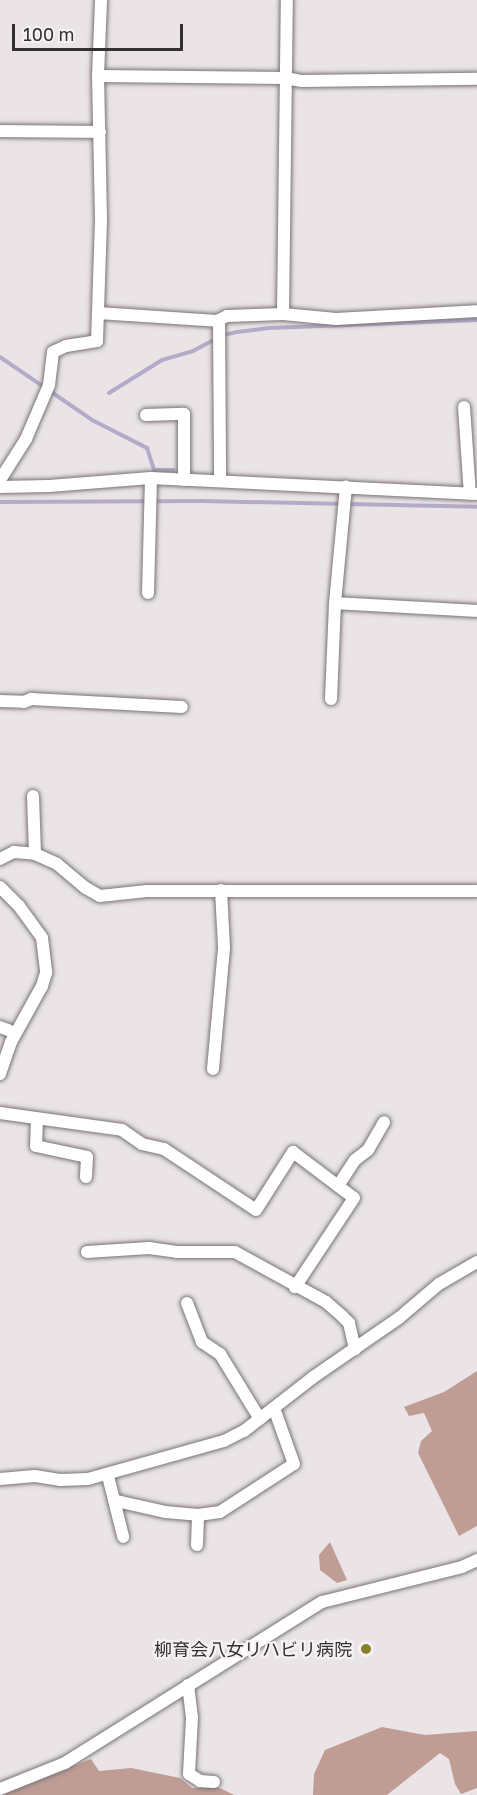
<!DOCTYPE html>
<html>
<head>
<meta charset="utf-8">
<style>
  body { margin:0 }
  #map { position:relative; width:477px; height:1795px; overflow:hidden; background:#eae4e7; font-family:"Golos Text","Noto Sans JP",sans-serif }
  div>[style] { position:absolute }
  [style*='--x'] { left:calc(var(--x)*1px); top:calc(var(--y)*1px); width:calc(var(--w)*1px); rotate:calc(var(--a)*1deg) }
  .forest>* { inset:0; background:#bf9d95 }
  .stream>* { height:4px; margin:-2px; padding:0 2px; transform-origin:2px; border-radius:2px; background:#b5abc8 }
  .roads { filter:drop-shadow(0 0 2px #797376) drop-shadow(0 0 2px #797376) }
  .minor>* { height:12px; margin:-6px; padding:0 6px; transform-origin:6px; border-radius:6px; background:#fff }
  .dots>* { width:16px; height:16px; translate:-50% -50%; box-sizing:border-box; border:3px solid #f7f1f4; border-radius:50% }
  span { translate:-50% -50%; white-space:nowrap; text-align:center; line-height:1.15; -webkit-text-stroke:4.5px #f7f1f4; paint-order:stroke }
  .poi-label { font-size:18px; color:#333031 }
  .right { translate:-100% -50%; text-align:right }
  .scale { position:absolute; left:12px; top:24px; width:171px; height:27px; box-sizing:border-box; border:3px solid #333031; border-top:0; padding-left:8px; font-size:18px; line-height:21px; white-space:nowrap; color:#333031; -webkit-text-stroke:4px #f7f1f4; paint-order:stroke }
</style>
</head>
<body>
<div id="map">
  <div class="forest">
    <i style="clip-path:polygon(477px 1371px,477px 1526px,459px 1536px,418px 1453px,421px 1441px,432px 1431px,424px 1413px,409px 1416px,404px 1407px,444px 1392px)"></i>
    <i style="clip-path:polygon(330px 1542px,347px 1580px,337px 1583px,320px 1570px,319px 1555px)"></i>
    <i style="clip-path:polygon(382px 1727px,425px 1735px,477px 1731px,477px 1788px,461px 1794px,455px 1784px,449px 1759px,440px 1753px,387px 1795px,313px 1795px,314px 1774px,325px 1750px)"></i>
    <i style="clip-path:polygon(91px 1759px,99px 1771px,131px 1768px,180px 1778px,192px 1788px,220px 1788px,234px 1795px,0 1795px)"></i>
  </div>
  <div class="stream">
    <i style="--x:0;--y:357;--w:53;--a:34.3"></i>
    <i style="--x:50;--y:391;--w:51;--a:34.6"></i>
    <i style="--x:92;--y:420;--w:62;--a:27"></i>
    <i style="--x:147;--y:448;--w:23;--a:72"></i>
    <i style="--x:154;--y:470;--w:19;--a:0"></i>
    <i style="--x:109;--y:393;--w:62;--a:-31.9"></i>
    <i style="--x:162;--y:360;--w:32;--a:-16"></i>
    <i style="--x:193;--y:351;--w:34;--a:-28"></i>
    <i style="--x:223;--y:335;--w:14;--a:-12"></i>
    <i style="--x:237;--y:332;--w:32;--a:-7"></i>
    <i style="--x:269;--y:328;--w:208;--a:-2.2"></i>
    <i style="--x:0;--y:502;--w:202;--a:-0.3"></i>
    <i style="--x:202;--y:501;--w:275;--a:1.2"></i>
  </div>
  <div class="roads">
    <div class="minor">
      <i style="--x:98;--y:76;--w:188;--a:0.6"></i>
      <i style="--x:286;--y:78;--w:16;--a:11"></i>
      <i style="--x:302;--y:81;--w:175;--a:-0.7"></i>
      <i style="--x:0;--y:131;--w:100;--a:0.6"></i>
      <i style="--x:98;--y:313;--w:119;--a:3.8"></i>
      <i style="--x:217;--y:321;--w:11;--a:-27"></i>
      <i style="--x:227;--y:316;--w:56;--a:-2"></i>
      <i style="--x:283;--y:314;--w:53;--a:5.4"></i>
      <i style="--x:336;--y:319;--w:141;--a:-3.2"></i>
      <i style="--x:283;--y:314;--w:314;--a:-89.3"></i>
      <i style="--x:219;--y:320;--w:161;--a:89.6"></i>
      <i style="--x:464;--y:407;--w:87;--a:86.1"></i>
      <i style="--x:146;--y:415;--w:38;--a:-2"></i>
      <i style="--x:184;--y:414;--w:66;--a:90"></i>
      <i style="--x:0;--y:480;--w:49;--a:-57.6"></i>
      <i style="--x:26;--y:439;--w:59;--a:-66.9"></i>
      <i style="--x:49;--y:385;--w:33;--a:-83"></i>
      <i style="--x:53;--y:352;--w:14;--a:-25"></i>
      <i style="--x:66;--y:346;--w:31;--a:-9"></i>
      <i style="--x:97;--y:341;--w:123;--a:-88.1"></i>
      <i style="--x:101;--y:218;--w:142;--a:-91.2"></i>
      <i style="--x:98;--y:76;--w:76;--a:-87.7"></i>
      <i style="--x:0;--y:487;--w:49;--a:-1.2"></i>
      <i style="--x:49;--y:486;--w:102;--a:-4.5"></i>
      <i style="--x:151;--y:478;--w:326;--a:2.8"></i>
      <i style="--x:148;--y:593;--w:115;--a:-88.5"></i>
      <i style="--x:335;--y:603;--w:142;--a:3.2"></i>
      <i style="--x:331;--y:699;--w:96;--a:-87.6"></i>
      <i style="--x:335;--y:603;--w:117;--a:-84.6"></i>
      <i style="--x:0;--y:701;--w:24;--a:2"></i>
      <i style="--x:24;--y:702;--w:8;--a:-23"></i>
      <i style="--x:31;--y:699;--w:151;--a:3"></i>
      <i style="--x:33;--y:796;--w:58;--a:88"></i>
      <i style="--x:0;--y:859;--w:16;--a:-27"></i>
      <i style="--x:14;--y:852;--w:21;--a:5"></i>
      <i style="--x:35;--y:854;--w:24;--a:24"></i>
      <i style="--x:57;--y:864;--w:38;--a:40"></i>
      <i style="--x:86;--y:888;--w:16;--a:30"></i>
      <i style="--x:100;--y:896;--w:47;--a:-6.1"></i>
      <i style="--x:147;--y:891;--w:330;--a:0"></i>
      <i style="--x:0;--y:887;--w:27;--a:45"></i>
      <i style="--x:19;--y:906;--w:39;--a:54"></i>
      <i style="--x:42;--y:938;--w:35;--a:83"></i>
      <i style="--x:46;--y:973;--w:14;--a:107"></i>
      <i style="--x:42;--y:986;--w:64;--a:119"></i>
      <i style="--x:11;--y:1042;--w:34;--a:109"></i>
      <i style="--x:0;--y:1027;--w:9;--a:21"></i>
      <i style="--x:213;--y:1069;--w:122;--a:-84.8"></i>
      <i style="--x:224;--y:947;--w:57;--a:-93"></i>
      <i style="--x:0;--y:1113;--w:123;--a:7.9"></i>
      <i style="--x:122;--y:1130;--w:24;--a:35"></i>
      <i style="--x:142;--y:1144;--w:23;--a:13"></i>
      <i style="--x:164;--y:1149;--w:110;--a:33.5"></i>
      <i style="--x:256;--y:1210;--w:69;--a:-57.5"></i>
      <i style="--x:293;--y:1152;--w:76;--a:37"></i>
      <i style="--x:354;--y:1198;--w:107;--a:123.5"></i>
      <i style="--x:37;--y:1119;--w:27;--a:92"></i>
      <i style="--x:36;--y:1146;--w:52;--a:12.2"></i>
      <i style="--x:87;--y:1157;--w:20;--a:93"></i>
      <i style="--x:338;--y:1186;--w:31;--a:-57"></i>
      <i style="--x:355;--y:1160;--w:16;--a:-38"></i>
      <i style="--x:368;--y:1150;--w:32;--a:-60"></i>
      <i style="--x:87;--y:1252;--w:62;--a:-3.7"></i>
      <i style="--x:149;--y:1248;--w:28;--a:8"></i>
      <i style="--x:177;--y:1252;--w:58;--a:0"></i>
      <i style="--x:235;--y:1252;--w:104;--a:28.8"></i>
      <i style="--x:326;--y:1302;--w:21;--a:41"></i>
      <i style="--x:342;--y:1316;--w:10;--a:45"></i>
      <i style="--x:349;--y:1323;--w:27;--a:77"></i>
      <i style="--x:187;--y:1303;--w:42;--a:69"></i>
      <i style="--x:202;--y:1342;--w:22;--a:34"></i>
      <i style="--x:220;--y:1354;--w:76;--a:58.4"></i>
      <i style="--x:108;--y:1476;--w:25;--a:76"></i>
      <i style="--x:114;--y:1500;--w:7;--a:16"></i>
      <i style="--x:121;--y:1502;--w:45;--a:12.8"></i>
      <i style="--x:165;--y:1512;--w:33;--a:5"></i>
      <i style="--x:198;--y:1515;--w:22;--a:-8"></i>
      <i style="--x:220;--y:1512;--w:88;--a:-33"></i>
      <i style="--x:294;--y:1464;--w:59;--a:-109.7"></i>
      <i style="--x:0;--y:1479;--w:35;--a:-5"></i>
      <i style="--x:35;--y:1476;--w:25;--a:9"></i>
      <i style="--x:60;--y:1480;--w:28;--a:-2"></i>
      <i style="--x:88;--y:1479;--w:141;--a:-15.6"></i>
      <i style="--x:224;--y:1441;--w:22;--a:-27"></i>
      <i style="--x:244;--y:1431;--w:86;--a:-37.9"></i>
      <i style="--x:312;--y:1378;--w:106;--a:-34.6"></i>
      <i style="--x:399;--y:1318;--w:52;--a:-40.4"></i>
      <i style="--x:439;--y:1284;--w:44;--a:-30.1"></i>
      <i style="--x:114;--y:1500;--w:38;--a:76"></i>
      <i style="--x:197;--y:1545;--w:30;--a:-88"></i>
      <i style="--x:188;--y:1685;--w:33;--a:83"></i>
      <i style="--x:192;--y:1718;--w:56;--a:93.1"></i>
      <i style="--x:189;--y:1774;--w:13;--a:32"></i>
      <i style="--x:200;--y:1781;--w:14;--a:4"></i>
      <i style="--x:0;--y:1789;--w:70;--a:-21.8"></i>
      <i style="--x:65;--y:1763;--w:303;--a:-32.1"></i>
      <i style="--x:322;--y:1602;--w:144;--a:-14"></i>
      <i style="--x:462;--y:1567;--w:17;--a:-25"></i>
    </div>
  </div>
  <div class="dots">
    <i style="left:366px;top:1649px;background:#888028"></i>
  </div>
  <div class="poi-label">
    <span class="right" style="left:352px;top:1649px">柳育会八女リハビリ病院</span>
  </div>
  <div class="scale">100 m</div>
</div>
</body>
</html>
